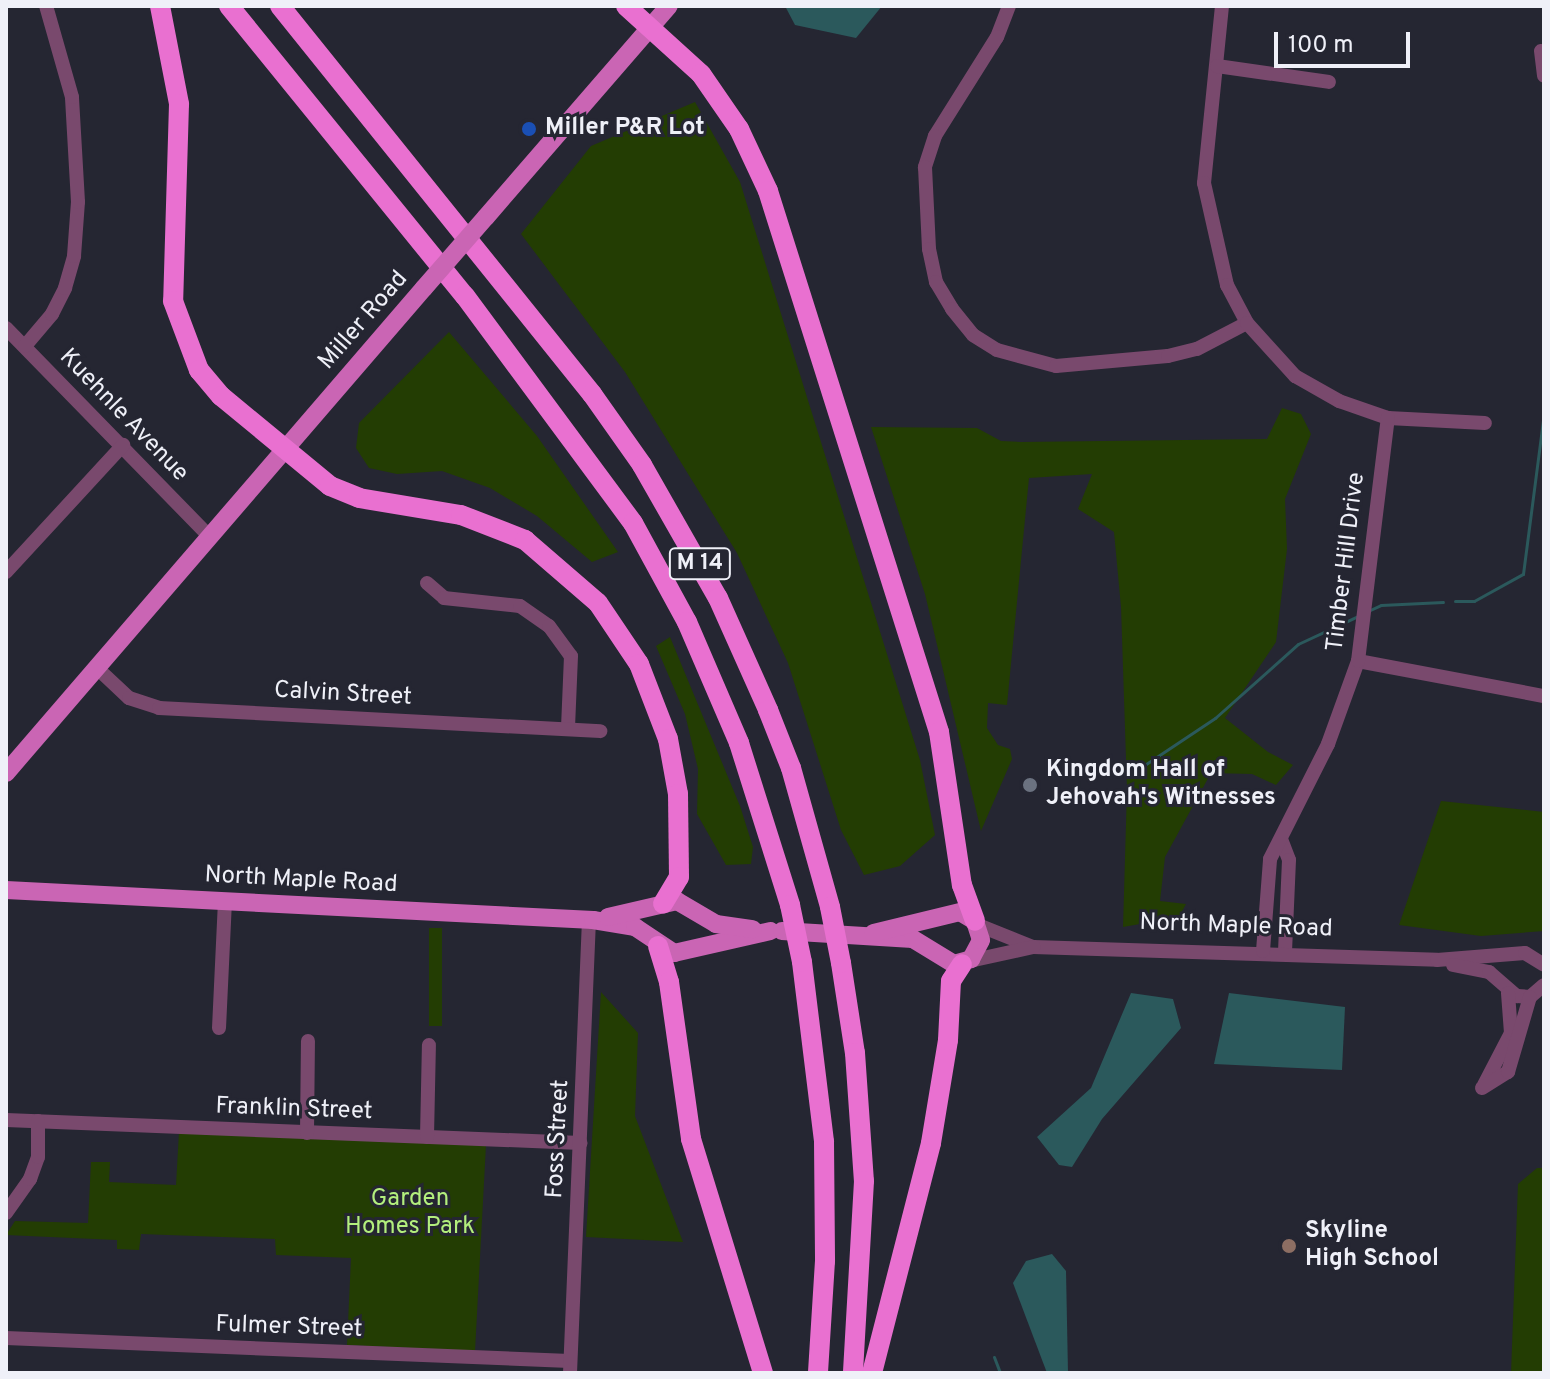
<!DOCTYPE html>
<html>
<head>
<meta charset="utf-8">
<style>
  body { margin:0 }
  #map { position:relative; width:1550px; height:1379px; overflow:hidden; background:#252632; font-family:Overpass,sans-serif }
  div>[style] { position:absolute }
  [style*='--x'] { left:calc(var(--x)*1px); top:calc(var(--y)*1px); width:calc(var(--w)*1px); rotate:calc(var(--a)*1deg) }
  .green>* { inset:0; background:#233d03; transform-origin:0 0 }
  .water>* { inset:0; background:#2b595c }
  .stream>* { height:3px; margin:-1.5px; padding:0 1.5px; transform-origin:1.5px; border-radius:1.5px; background:#2b595c }
  .minor>* { height:14px; margin:-7px; padding:0 7px; transform-origin:7px; border-radius:7px; background:#79496d }
  .major>* { height:18px; margin:-9px; padding:0 9px; transform-origin:9px; border-radius:9px; background:#ca65b4 }
  .highway>* { height:20px; margin:-10px; padding:0 10px; transform-origin:10px; border-radius:10px; background:#e970d0 }
  .major-bridge>* { height:18px; margin:-9px; padding:0 9px; transform-origin:9px; border-radius:9px; background:#ca65b4 }
  .highway-bridge>* { height:20px; margin:-10px; padding:0 10px; transform-origin:10px; border-radius:10px; background:#e970d0 }
  .dots>* { width:22px; height:22px; translate:-50% -50%; box-sizing:border-box; border:4px solid #252632; border-radius:50% }
  span { translate:-50% -50%; white-space:nowrap; text-align:center; line-height:1.15; -webkit-text-stroke:6px #252632; paint-order:stroke }
  .shield-label span { padding:2px 6px; background:#252632; border:2px solid; border-radius:6px; -webkit-text-stroke-width:0 }
  .shield-label { font-size:22px; color:#eff0f8; font-weight:700 }
  .poi-label { font-size:24px; color:#eff0f8; font-weight:700 }
  .left { translate:0 -50%; text-align:left }
  .street-label { font-size:24px; color:#eff0f8 }
  .park-label { font-size:24px; color:#b3ef7d }
  .frame { position:absolute; inset:0; border:8px solid #eff0f8; pointer-events:none }
  .scale { position:absolute; left:1274px; top:32px; width:136px; height:36px; box-sizing:border-box; border:4px solid #eff0f8; border-top:0; padding-left:10px; font-size:24px; line-height:28px; white-space:nowrap; color:#eff0f8; -webkit-text-stroke:6px #252632; paint-order:stroke }
</style>
</head>
<body>
<div id="map">
  <div class="green">
    <i style="clip-path:polygon(695px 102px,740px 182px,920px 760px,935px 835px,900px 866px,864px 875px,841px 830px,788px 663px,737px 553px,625px 372px,521px 234px,591px 146px)"></i>
    <i style="clip-path:polygon(449px 332px,537px 436px,618px 552px,592px 562px,537px 516px,490px 488px,442px 471px,397px 474px,369px 468px,356px 448px,359px 423px)"></i>
    <i style="clip-path:polygon(1282px 408px,1301px 414px,1311px 434px,1285px 499px,1287px 549px,1276px 642px,1225px 718px,1268px 752px,1293px 765px,1276px 785px,1252px 774px,1211px 773px,1165px 857px,1160px 901px,1186px 904px,1179px 917px,1123px 927px,1127px 789px,1121px 607px,1114px 532px,1078px 509px,1092px 474px,1029px 478px,1007px 705px,988px 703px,987px 728px,998px 745px,1010px 749px,1012px 759px,981px 831px,925px 594px,871px 427px,977px 428px,1001px 441px,1021px 442px,1267px 439px)"></i>
    <i style="clip-path:polygon(670px 637px,740px 806px,753px 847px,751px 864px,726px 865px,697px 814px,698px 769px,685px 714px,656px 646px)"></i>
    <i style="clip-path:polygon(1441px 801px,1544px 812px,1544px 931px,1481px 936px,1399px 925px)"></i>
    <i style="left:429px;top:928px;width:13px;height:98px"></i>
    <i style="clip-path:polygon(601px 992px,638px 1033px,635px 1116px,683px 1242px,586px 1237px)"></i>
    <i style="clip-path:polygon(179px 1132px,486px 1145px,475px 1351px,347px 1345px,351px 1258px,276px 1255px,275px 1239px,141px 1234px,139px 1250px,117px 1249px,117px 1240px,6px 1235px,15px 1221px,88px 1223px,91px 1162px,110px 1162px,109px 1182px,176px 1185px)"></i>
    <i style="clip-path:polygon(1537px 1168px,1544px 1168px,1544px 1373px,1511px 1373px,1518px 1184px)"></i>
  </div>
  <div class="water">
    <i style="clip-path:polygon(785px 6px,882px 6px,856px 38px,795px 25px)"></i>
    <i style="clip-path:polygon(1131px 993px,1173px 999px,1181px 1028px,1102px 1119px,1072px 1167px,1059px 1165px,1037px 1137px,1091px 1088px)"></i>
    <i style="clip-path:polygon(1229px 993px,1345px 1007px,1342px 1070px,1214px 1064px)"></i>
    <i style="clip-path:polygon(1052px 1254px,1066px 1271px,1068px 1373px,1047px 1373px,1013px 1283px,1026px 1261px)"></i>
  </div>
  <div class="stream">
    <i style="--x:1455;--y:601;--w:19;--a:0"></i>
    <i style="--x:1474;--y:601;--w:56;--a:-28.9"></i>
    <i style="--x:1523;--y:574;--w:163;--a:-82.6"></i>
    <i style="--x:1368;--y:611;--w:14;--a:-25"></i>
    <i style="--x:1381;--y:605;--w:62;--a:-2.8"></i>
    <i style="--x:1143;--y:766;--w:87;--a:-33.7"></i>
    <i style="--x:1215;--y:718;--w:111;--a:-41.7"></i>
    <i style="--x:1298;--y:644;--w:66;--a:-25"></i>
    <i style="--x:994;--y:1357;--w:17;--a:69"></i>
  </div>
  <div class="minor">
    <i style="--x:1009;--y:6;--w:33;--a:111"></i>
    <i style="--x:997;--y:37;--w:117;--a:122.1"></i>
    <i style="--x:935;--y:136;--w:33;--a:108"></i>
    <i style="--x:925;--y:167;--w:82;--a:87.2"></i>
    <i style="--x:929;--y:249;--w:34;--a:78"></i>
    <i style="--x:936;--y:282;--w:31;--a:59"></i>
    <i style="--x:952;--y:309;--w:33;--a:51"></i>
    <i style="--x:973;--y:335;--w:28;--a:32"></i>
    <i style="--x:997;--y:350;--w:61;--a:15.2"></i>
    <i style="--x:1056;--y:366;--w:112;--a:-5.1"></i>
    <i style="--x:1168;--y:356;--w:30;--a:-14"></i>
    <i style="--x:1197;--y:349;--w:56;--a:-27.5"></i>
    <i style="--x:1222;--y:6;--w:178;--a:95.8"></i>
    <i style="--x:1204;--y:183;--w:105;--a:77.3"></i>
    <i style="--x:1227;--y:285;--w:43;--a:62.2"></i>
    <i style="--x:1247;--y:323;--w:72;--a:47.8"></i>
    <i style="--x:1295;--y:376;--w:51;--a:29.6"></i>
    <i style="--x:1339;--y:401;--w:52;--a:19.1"></i>
    <i style="--x:1388;--y:418;--w:97;--a:3"></i>
    <i style="--x:1541;--y:51;--w:25;--a:83"></i>
    <i style="--x:1217;--y:66;--w:113;--a:8.1"></i>
    <i style="--x:6;--y:328;--w:289;--a:45.7"></i>
    <i style="--x:25;--y:346;--w:42;--a:-49.8"></i>
    <i style="--x:52;--y:314;--w:29;--a:-63"></i>
    <i style="--x:65;--y:288;--w:33;--a:-74"></i>
    <i style="--x:74;--y:256;--w:54;--a:-85.8"></i>
    <i style="--x:78;--y:202;--w:105;--a:-93.3"></i>
    <i style="--x:72;--y:97;--w:95;--a:-105.9"></i>
    <i style="--x:6;--y:572;--w:173;--a:-47.3"></i>
    <i style="--x:427;--y:583;--w:23;--a:41"></i>
    <i style="--x:444;--y:598;--w:76;--a:6"></i>
    <i style="--x:520;--y:606;--w:35;--a:35"></i>
    <i style="--x:549;--y:626;--w:37;--a:54"></i>
    <i style="--x:571;--y:656;--w:73;--a:92.4"></i>
    <i style="--x:1358;--y:661;--w:189;--a:10.7"></i>
    <i style="--x:97;--y:668;--w:44;--a:43.2"></i>
    <i style="--x:129;--y:698;--w:32;--a:18"></i>
    <i style="--x:159;--y:708;--w:442;--a:3"></i>
    <i style="--x:1281;--y:839;--w:22;--a:69"></i>
    <i style="--x:1289;--y:860;--w:91;--a:92.5"></i>
    <i style="--x:978;--y:925;--w:59;--a:21.8"></i>
    <i style="--x:1033;--y:947;--w:404;--a:1.8"></i>
    <i style="--x:1437;--y:960;--w:88;--a:-4.5"></i>
    <i style="--x:1525;--y:953;--w:22;--a:32"></i>
    <i style="--x:1263;--y:951;--w:92;--a:-85.6"></i>
    <i style="--x:1270;--y:859;--w:129;--a:-63.2"></i>
    <i style="--x:1328;--y:744;--w:88;--a:-70.1"></i>
    <i style="--x:1358;--y:661;--w:245;--a:-83"></i>
    <i style="--x:965;--y:962;--w:70;--a:-12.4"></i>
    <i style="--x:1453;--y:965;--w:37;--a:11"></i>
    <i style="--x:1489;--y:972;--w:37;--a:41"></i>
    <i style="--x:1517;--y:996;--w:13;--a:4"></i>
    <i style="--x:1530;--y:997;--w:18;--a:-41"></i>
    <i style="--x:219;--y:1028;--w:127;--a:-87.3"></i>
    <i style="--x:1484;--y:1085;--w:59;--a:-62.6"></i>
    <i style="--x:1511;--y:1033;--w:40;--a:-94.3"></i>
    <i style="--x:1482;--y:1088;--w:31;--a:-32"></i>
    <i style="--x:1508;--y:1072;--w:78;--a:-73.7"></i>
    <i style="--x:6;--y:1120;--w:575;--a:2.29"></i>
    <i style="--x:307;--y:1133;--w:92;--a:-89.4"></i>
    <i style="--x:427;--y:1137;--w:92;--a:-88.8"></i>
    <i style="--x:6;--y:1213;--w:42;--a:-54.8"></i>
    <i style="--x:30;--y:1179;--w:23;--a:-70"></i>
    <i style="--x:38;--y:1157;--w:36;--a:-90"></i>
    <i style="--x:6;--y:1338;--w:564;--a:2.34"></i>
    <i style="--x:570;--y:1373;--w:453;--a:-87.6"></i>
  </div>
  <div class="major">
    <i style="--x:486;--y:217;--w:279;--a:-49.1"></i>
    <i style="--x:6;--y:773;--w:640;--a:-49.24"></i>
    <i style="--x:6;--y:890;--w:588;--a:2.93"></i>
    <i style="--x:593;--y:920;--w:43;--a:9.5"></i>
    <i style="--x:635;--y:927;--w:47;--a:33.7"></i>
    <i style="--x:674;--y:953;--w:99;--a:-12.8"></i>
    <i style="--x:608;--y:917;--w:71;--a:-13.1"></i>
    <i style="--x:677;--y:901;--w:45;--a:30.5"></i>
    <i style="--x:716;--y:924;--w:37;--a:8"></i>
    <i style="--x:782;--y:931;--w:131;--a:3.5"></i>
    <i style="--x:913;--y:939;--w:48;--a:31.4"></i>
    <i style="--x:954;--y:964;--w:18;--a:-16"></i>
    <i style="--x:971;--y:959;--w:21;--a:-62"></i>
    <i style="--x:981;--y:940;--w:20;--a:-108"></i>
    <i style="--x:975;--y:921;--w:17;--a:-149"></i>
    <i style="--x:960;--y:912;--w:89;--a:166.4"></i>
  </div>
  <div class="highway">
    <i style="--x:160;--y:6;--w:100;--a:79"></i>
    <i style="--x:179;--y:104;--w:197;--a:91.7"></i>
    <i style="--x:173;--y:301;--w:74;--a:69.4"></i>
    <i style="--x:199;--y:370;--w:34;--a:50"></i>
    <i style="--x:221;--y:396;--w:141;--a:39.5"></i>
    <i style="--x:330;--y:486;--w:31;--a:22"></i>
    <i style="--x:359;--y:498;--w:103;--a:9.5"></i>
    <i style="--x:461;--y:515;--w:69;--a:21.3"></i>
    <i style="--x:525;--y:540;--w:96;--a:40.8"></i>
    <i style="--x:598;--y:603;--w:73;--a:56.1"></i>
    <i style="--x:639;--y:664;--w:80;--a:68.9"></i>
    <i style="--x:668;--y:739;--w:56;--a:79.7"></i>
    <i style="--x:678;--y:794;--w:83;--a:89.3"></i>
    <i style="--x:679;--y:877;--w:31;--a:121"></i>
    <i style="--x:229;--y:6;--w:374;--a:50.9"></i>
    <i style="--x:465;--y:296;--w:282;--a:53.5"></i>
    <i style="--x:633;--y:523;--w:113;--a:61.4"></i>
    <i style="--x:687;--y:622;--w:132;--a:66.7"></i>
    <i style="--x:739;--y:743;--w:170;--a:72.5"></i>
    <i style="--x:280;--y:6;--w:498;--a:51.2"></i>
    <i style="--x:592;--y:394;--w:87;--a:54.8"></i>
    <i style="--x:642;--y:465;--w:153;--a:60.3"></i>
    <i style="--x:718;--y:598;--w:123;--a:65.9"></i>
    <i style="--x:768;--y:710;--w:62;--a:68.4"></i>
    <i style="--x:791;--y:768;--w:144;--a:74.3"></i>
    <i style="--x:626;--y:6;--w:101;--a:42.2"></i>
    <i style="--x:701;--y:74;--w:67;--a:55.4"></i>
    <i style="--x:739;--y:129;--w:68;--a:64.9"></i>
    <i style="--x:768;--y:191;--w:567;--a:72.46"></i>
    <i style="--x:939;--y:732;--w:155;--a:81.5"></i>
    <i style="--x:962;--y:885;--w:38;--a:70"></i>
    <i style="--x:658;--y:946;--w:38;--a:73"></i>
    <i style="--x:669;--y:982;--w:159;--a:82"></i>
    <i style="--x:691;--y:1139;--w:245;--a:72.9"></i>
    <i style="--x:802;--y:962;--w:181;--a:83"></i>
    <i style="--x:824;--y:1142;--w:119;--a:89.5"></i>
    <i style="--x:825;--y:1261;--w:112;--a:93.6"></i>
    <i style="--x:841;--y:963;--w:91;--a:81.2"></i>
    <i style="--x:855;--y:1053;--w:128;--a:86"></i>
    <i style="--x:864;--y:1181;--w:192;--a:93.3"></i>
    <i style="--x:872;--y:1373;--w:237;--a:-75.6"></i>
    <i style="--x:931;--y:1143;--w:104;--a:-80.6"></i>
    <i style="--x:948;--y:1040;--w:59;--a:-87.1"></i>
    <i style="--x:951;--y:981;--w:20;--a:-57"></i>
  </div>
  <div class="major-bridge">
    <i style="--x:424;--y:288;--w:94;--a:-48.9"></i>
  </div>
  <div class="highway-bridge">
    <i style="--x:790;--y:905;--w:58;--a:78.1"></i>
    <i style="--x:830;--y:907;--w:57;--a:78.9"></i>
  </div>
  <div class="dots">
    <i style="left:529px;top:129px;background:#1a4fb4"></i>
    <i style="left:1030px;top:785px;background:#6b7280"></i>
    <i style="left:1289px;top:1246px;background:#8d6e63"></i>
  </div>
  <div class="shield-label">
    <span style="left:700px;top:564px">M 14</span>
  </div>
  <div class="poi-label">
    <span class="left" style="left:545px;top:129px">Miller P&amp;R Lot</span>
    <span class="left" style="left:1046px;top:785px">Kingdom Hall of<br>Jehovah's Witnesses</span>
    <span class="left" style="left:1305px;top:1246px">Skyline<br>High School</span>
  </div>
  <div class="street-label">
    <span style="left:364px;top:321px;rotate:-49deg">Miller Road</span>
    <span style="left:123px;top:416px;rotate:46deg">Kuehnle Avenue</span>
    <span style="left:1347px;top:562px;rotate:-83deg">Timber Hill Drive</span>
    <span style="left:343px;top:695px;rotate:3deg">Calvin Street</span>
    <span style="left:301px;top:881px;rotate:3deg">North Maple Road</span>
    <span style="left:1236px;top:927px;rotate:2deg">North Maple Road</span>
    <span style="left:294px;top:1110px;rotate:2deg">Franklin Street</span>
    <span style="left:559px;top:1139px;rotate:-87deg">Foss Street</span>
    <span style="left:289px;top:1328px;rotate:2deg">Fulmer Street</span>
  </div>
  <div class="park-label">
    <span style="left:410px;top:1214px">Garden<br>Homes Park</span>
  </div>
  <div class="frame"></div>
  <div class="scale">100 m</div>
</div>
</body>
</html>
